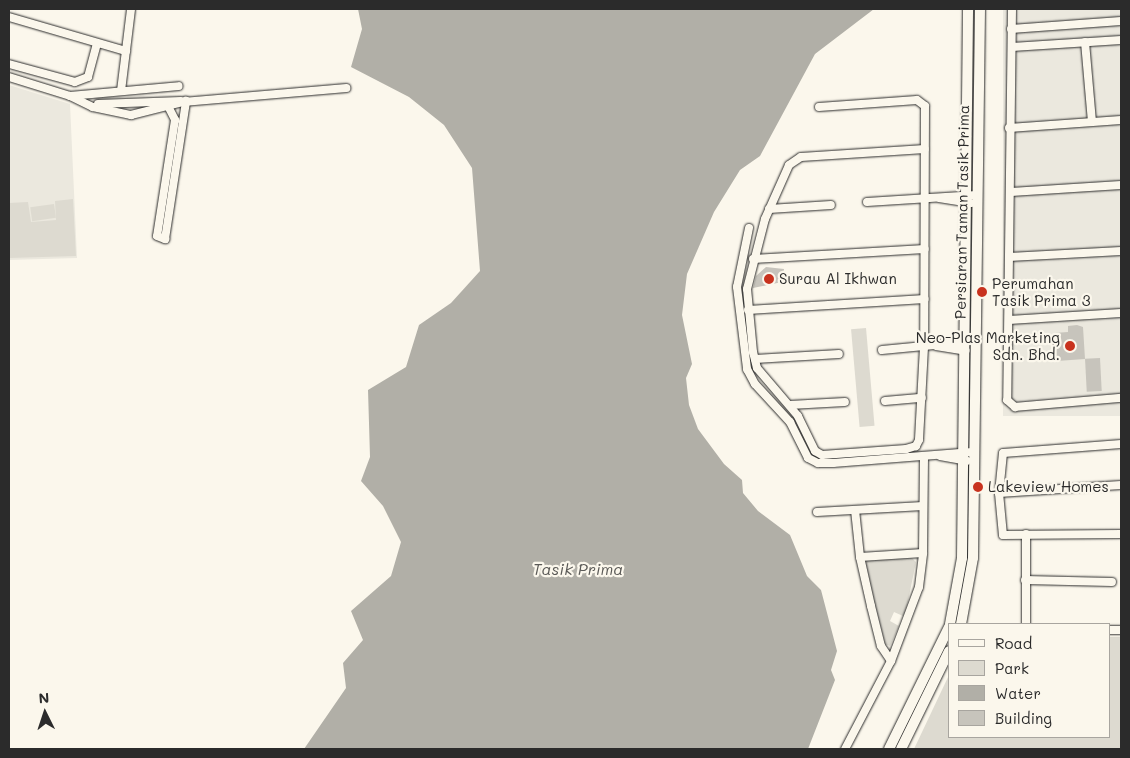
<!DOCTYPE html>
<html>
<head>
<meta charset="utf-8">
<style>
  body { margin:0 }
  #map { position:relative; width:1130px; height:758px; overflow:hidden; background:#fbf7ec; font-family:Mali,sans-serif }
  div>[style] { position:absolute }
  [style*='--x'] { left:calc(var(--x)*1px); top:calc(var(--y)*1px); width:calc(var(--w)*1px); rotate:calc(var(--a)*1deg) }
  .built>* { inset:0; background:#ebe8de; transform-origin:0 0 }
  .green>* { inset:0; background:#dddad0; transform-origin:0 0 }
  .water>* { inset:0; background:#b1afa7 }
  .building>* { inset:0; background:#c7c4bc; transform-origin:0 0 }
  .roads { filter:drop-shadow(0 0 1px #2b2b2b) drop-shadow(0 0 1px #2b2b2b) }
  .minor>* { height:8px; margin:-4px; padding:0 4px; transform-origin:4px; border-radius:4px; background:#fbf7ec }
  .major>* { height:10px; margin:-5px; padding:0 5px; transform-origin:5px; border-radius:5px; background:#fbf7ec }
  .dots>* { width:14px; height:14px; translate:-50% -50%; box-sizing:border-box; border:2px solid #fbf7ec; border-radius:50% }
  span { translate:-50% -50%; white-space:nowrap; text-align:center; line-height:1.15; -webkit-text-stroke:4.5px #fbf7ec; paint-order:stroke }
  .street-label { font-size:15px; color:#2b2b2b }
  .poi-label { font-size:15px; color:#2b2b2b }
  .left { translate:0 -50%; text-align:left }
  .right { translate:-100% -50%; text-align:right }
  .water-label { font-size:16px; color:#5a5956; font-style:italic }
  .frame { position:absolute; inset:0; border:10px solid #2b2b2b; pointer-events:none }
  .legend { position:absolute; left:948px; top:623px; width:162px; height:115px; box-sizing:border-box; background:#fbf7ec; border:1px solid #a8a59f; margin:0; padding:6px 9px; list-style:none; font-size:15px; color:#2b2b2b }
  .legend li { display:flex; align-items:center; gap:10px; height:25px }
  .legend b { width:25px; border:1px solid #a8a59f }
  .north { position:absolute; left:20px; top:688px; width:50px; height:50px; -webkit-text-stroke:4px #fbf7ec; paint-order:stroke; rotate:356deg; font-size:14px; font-weight:700; line-height:20px; text-align:center; color:#2b2b2b }
  .north::after { content:''; display:block; margin:auto; width:18px; height:22px; background:#2b2b2b; clip-path:polygon(50% 0,100% 100%,50% 72%,0 100%) }
</style>
</head>
<body>
<div id="map">
  <div class="built">
    <i style="left:1003px;top:9px;width:118px;height:407px"></i>
    <i style="clip-path:polygon(9px 85px,70px 104px,77px 258px,9px 260px)"></i>
  </div>
  <div class="green">
    <i style="clip-path:polygon(73px 199px,76px 256px,9px 258px,9px 203px,28px 202px,31px 222px,56px 220px,55px 201px)"></i>
    <i style="left:54px;top:204px;width:14px;height:24px;rotate:82deg"></i>
    <i style="left:866px;top:328px;width:98px;height:15px;rotate:85deg"></i>
    <i style="clip-path:polygon(911px 557px,916px 562px,906px 611px,903px 616px,894px 612px,890px 621px,899px 626px,890px 646px,885px 644px,865px 565px,867px 561px)"></i>
    <i style="clip-path:polygon(1109px 637px,1121px 637px,1121px 749px,914px 749px,949px 675px,949px 737px,1109px 737px)"></i>
  </div>
  <div class="water">
    <i style="clip-path:polygon(358px 9px,874px 9px,815px 54px,760px 156px,740px 170px,714px 212px,687px 274px,682px 315px,692px 364px,686px 378px,689px 405px,698px 429px,724px 464px,742px 480px,743px 493px,758px 511px,790px 535px,807px 576px,821px 590px,837px 651px,831px 670px,835px 680px,808px 749px,304px 749px,346px 688px,343px 663px,363px 640px,351px 611px,391px 576px,401px 542px,383px 506px,361px 481px,370px 457px,368px 390px,406px 367px,419px 325px,451px 303px,480px 271px,472px 168px,444px 125px,409px 97px,351px 67px,362px 29px)"></i>
  </div>
  <div class="building">
    <i style="clip-path:polygon(766px 267px,784px 269px,782px 282px,753px 288px,756px 276px)"></i>
    <i style="clip-path:polygon(1077px 325px,1083px 327px,1085px 359px,1057px 361px,1054px 333px,1068px 332px,1068px 326px)"></i>
    <i style="left:1100px;top:358px;width:33px;height:15px;rotate:87deg"></i>
  </div>
  <div class="roads">
    <div class="minor">
      <i style="--x:1012;--y:9;--w:391;--a:90.7"></i>
      <i style="--x:1007;--y:400;--w:11;--a:41"></i>
      <i style="--x:1015;--y:407;--w:106;--a:-4.9"></i>
      <i style="--x:9;--y:17;--w:122;--a:16.2"></i>
      <i style="--x:1011;--y:29;--w:110;--a:-4.2"></i>
      <i style="--x:1085;--y:42;--w:80;--a:85"></i>
      <i style="--x:1012;--y:47;--w:109;--a:-3.7"></i>
      <i style="--x:9;--y:64;--w:68;--a:15.3"></i>
      <i style="--x:75;--y:82;--w:14;--a:-21"></i>
      <i style="--x:88;--y:77;--w:34;--a:-75"></i>
      <i style="--x:9;--y:77;--w:64;--a:17.3"></i>
      <i style="--x:70;--y:96;--w:109;--a:-5.2"></i>
      <i style="--x:121;--y:91;--w:83;--a:-83"></i>
      <i style="--x:70;--y:96;--w:25;--a:26"></i>
      <i style="--x:93;--y:107;--w:39;--a:12"></i>
      <i style="--x:131;--y:115;--w:54;--a:-14"></i>
      <i style="--x:183;--y:102;--w:164;--a:-4.9"></i>
      <i style="--x:98;--y:104;--w:83;--a:-2.1"></i>
      <i style="--x:168;--y:106;--w:16;--a:63"></i>
      <i style="--x:175;--y:120;--w:117;--a:98.8"></i>
      <i style="--x:157;--y:236;--w:9;--a:21"></i>
      <i style="--x:165;--y:239;--w:140;--a:-81.3"></i>
      <i style="--x:819;--y:107;--w:98;--a:-4.1"></i>
      <i style="--x:917;--y:100;--w:10;--a:37"></i>
      <i style="--x:925;--y:106;--w:241;--a:90.2"></i>
      <i style="--x:924;--y:347;--w:93;--a:93.1"></i>
      <i style="--x:919;--y:440;--w:7;--a:117"></i>
      <i style="--x:916;--y:446;--w:10;--a:163"></i>
      <i style="--x:906;--y:449;--w:84;--a:175.9"></i>
      <i style="--x:822;--y:455;--w:8;--a:-150"></i>
      <i style="--x:815;--y:451;--w:39;--a:-116"></i>
      <i style="--x:798;--y:416;--w:63;--a:-130.5"></i>
      <i style="--x:757;--y:368;--w:16;--a:-104"></i>
      <i style="--x:753;--y:352;--w:63;--a:-95.4"></i>
      <i style="--x:747;--y:289;--w:72;--a:-75.6"></i>
      <i style="--x:765;--y:219;--w:59;--a:-66"></i>
      <i style="--x:789;--y:165;--w:14;--a:-34"></i>
      <i style="--x:801;--y:157;--w:124;--a:-3.7"></i>
      <i style="--x:1009;--y:128;--w:112;--a:-4.1"></i>
      <i style="--x:1011;--y:192;--w:110;--a:-3.6"></i>
      <i style="--x:939;--y:198;--w:32;--a:9"></i>
      <i style="--x:867;--y:202;--w:110;--a:-3.6"></i>
      <i style="--x:769;--y:209;--w:62;--a:-3.7"></i>
      <i style="--x:749;--y:228;--w:60;--a:101.5"></i>
      <i style="--x:737;--y:287;--w:83;--a:83"></i>
      <i style="--x:747;--y:369;--w:17;--a:62"></i>
      <i style="--x:755;--y:384;--w:52;--a:47.4"></i>
      <i style="--x:790;--y:422;--w:40;--a:63.4"></i>
      <i style="--x:808;--y:458;--w:11;--a:27"></i>
      <i style="--x:818;--y:463;--w:15;--a:0"></i>
      <i style="--x:833;--y:463;--w:140;--a:-4.5"></i>
      <i style="--x:1009;--y:257;--w:112;--a:-3.1"></i>
      <i style="--x:753;--y:259;--w:172;--a:-3.3"></i>
      <i style="--x:748;--y:310;--w:177;--a:-3.6"></i>
      <i style="--x:1009;--y:320;--w:112;--a:-3.6"></i>
      <i style="--x:936;--y:346;--w:30;--a:9"></i>
      <i style="--x:882;--y:350;--w:84;--a:-5.4"></i>
      <i style="--x:755;--y:359;--w:84;--a:-3.4"></i>
      <i style="--x:885;--y:401;--w:37;--a:-5"></i>
      <i style="--x:790;--y:405;--w:55;--a:-3.1"></i>
      <i style="--x:1121;--y:444;--w:118;--a:175.6"></i>
      <i style="--x:1003;--y:453;--w:40;--a:95.7"></i>
      <i style="--x:999;--y:493;--w:42;--a:84.6"></i>
      <i style="--x:1003;--y:535;--w:118;--a:-0.5"></i>
      <i style="--x:940;--y:456;--w:27;--a:10"></i>
      <i style="--x:999;--y:493;--w:122;--a:-3.8"></i>
      <i style="--x:855;--y:510;--w:47;--a:83.9"></i>
      <i style="--x:860;--y:557;--w:50;--a:77.3"></i>
      <i style="--x:871;--y:606;--w:41;--a:76"></i>
      <i style="--x:881;--y:646;--w:18;--a:56"></i>
      <i style="--x:817;--y:512;--w:106;--a:-3.2"></i>
      <i style="--x:860;--y:557;--w:63;--a:-3.6"></i>
      <i style="--x:1025;--y:580;--w:87;--a:1.3"></i>
      <i style="--x:1026;--y:624;--w:90;--a:-90"></i>
      <i style="--x:1109;--y:630;--w:12;--a:0"></i>
      <i style="--x:845;--y:749;--w:99;--a:-62.4"></i>
      <i style="--x:891;--y:661;--w:79;--a:-69.3"></i>
      <i style="--x:919;--y:587;--w:34;--a:-83"></i>
      <i style="--x:923;--y:553;--w:94;--a:-89.4"></i>
    </div>
    <div class="major">
      <i style="--x:950;--y:624;--w:67;--a:-79.7"></i>
      <i style="--x:962;--y:558;--w:549;--a:-89.37"></i>
      <i style="--x:961;--y:624;--w:67;--a:-79.7"></i>
      <i style="--x:973;--y:558;--w:549;--a:-89.27"></i>
      <i style="--x:889;--y:749;--w:136;--a:-63.8"></i>
      <i style="--x:901;--y:749;--w:109;--a:-63.9"></i>
    </div>
  </div>
  <div class="dots">
    <i style="left:769px;top:279px;background:#c8321e"></i>
    <i style="left:982px;top:292px;background:#c8321e"></i>
    <i style="left:1070px;top:346px;background:#c8321e"></i>
    <i style="left:978px;top:487px;background:#c8321e"></i>
  </div>
  <div class="street-label">
    <span style="left:962px;top:212px;rotate:-89deg">Persiaran Taman Tasik Prima</span>
  </div>
  <div class="poi-label">
    <span class="left" style="left:779px;top:279px">Surau Al Ikhwan</span>
    <span class="left" style="left:992px;top:292px">Perumahan<br>Tasik Prima 3</span>
    <span class="right" style="left:1060px;top:346px">Neo-Plas Marketing<br>Sdn. Bhd.</span>
    <span class="left" style="left:988px;top:487px">Lakeview Homes</span>
  </div>
  <div class="water-label">
    <span style="left:578px;top:569px">Tasik Prima</span>
  </div>
  <div class="frame"></div>
  <ul class="legend">
  <li><b style="height:6px;background:#fbf7ec"></b>Road</li>
  <li><b style="height:14px;background:#dddad0"></b>Park</li>
  <li><b style="height:14px;background:#b1afa7"></b>Water</li>
  <li><b style="height:14px;background:#c7c4bc"></b>Building</li>
  </ul>
  <div class="north">N</div>
</div>
</body>
</html>
